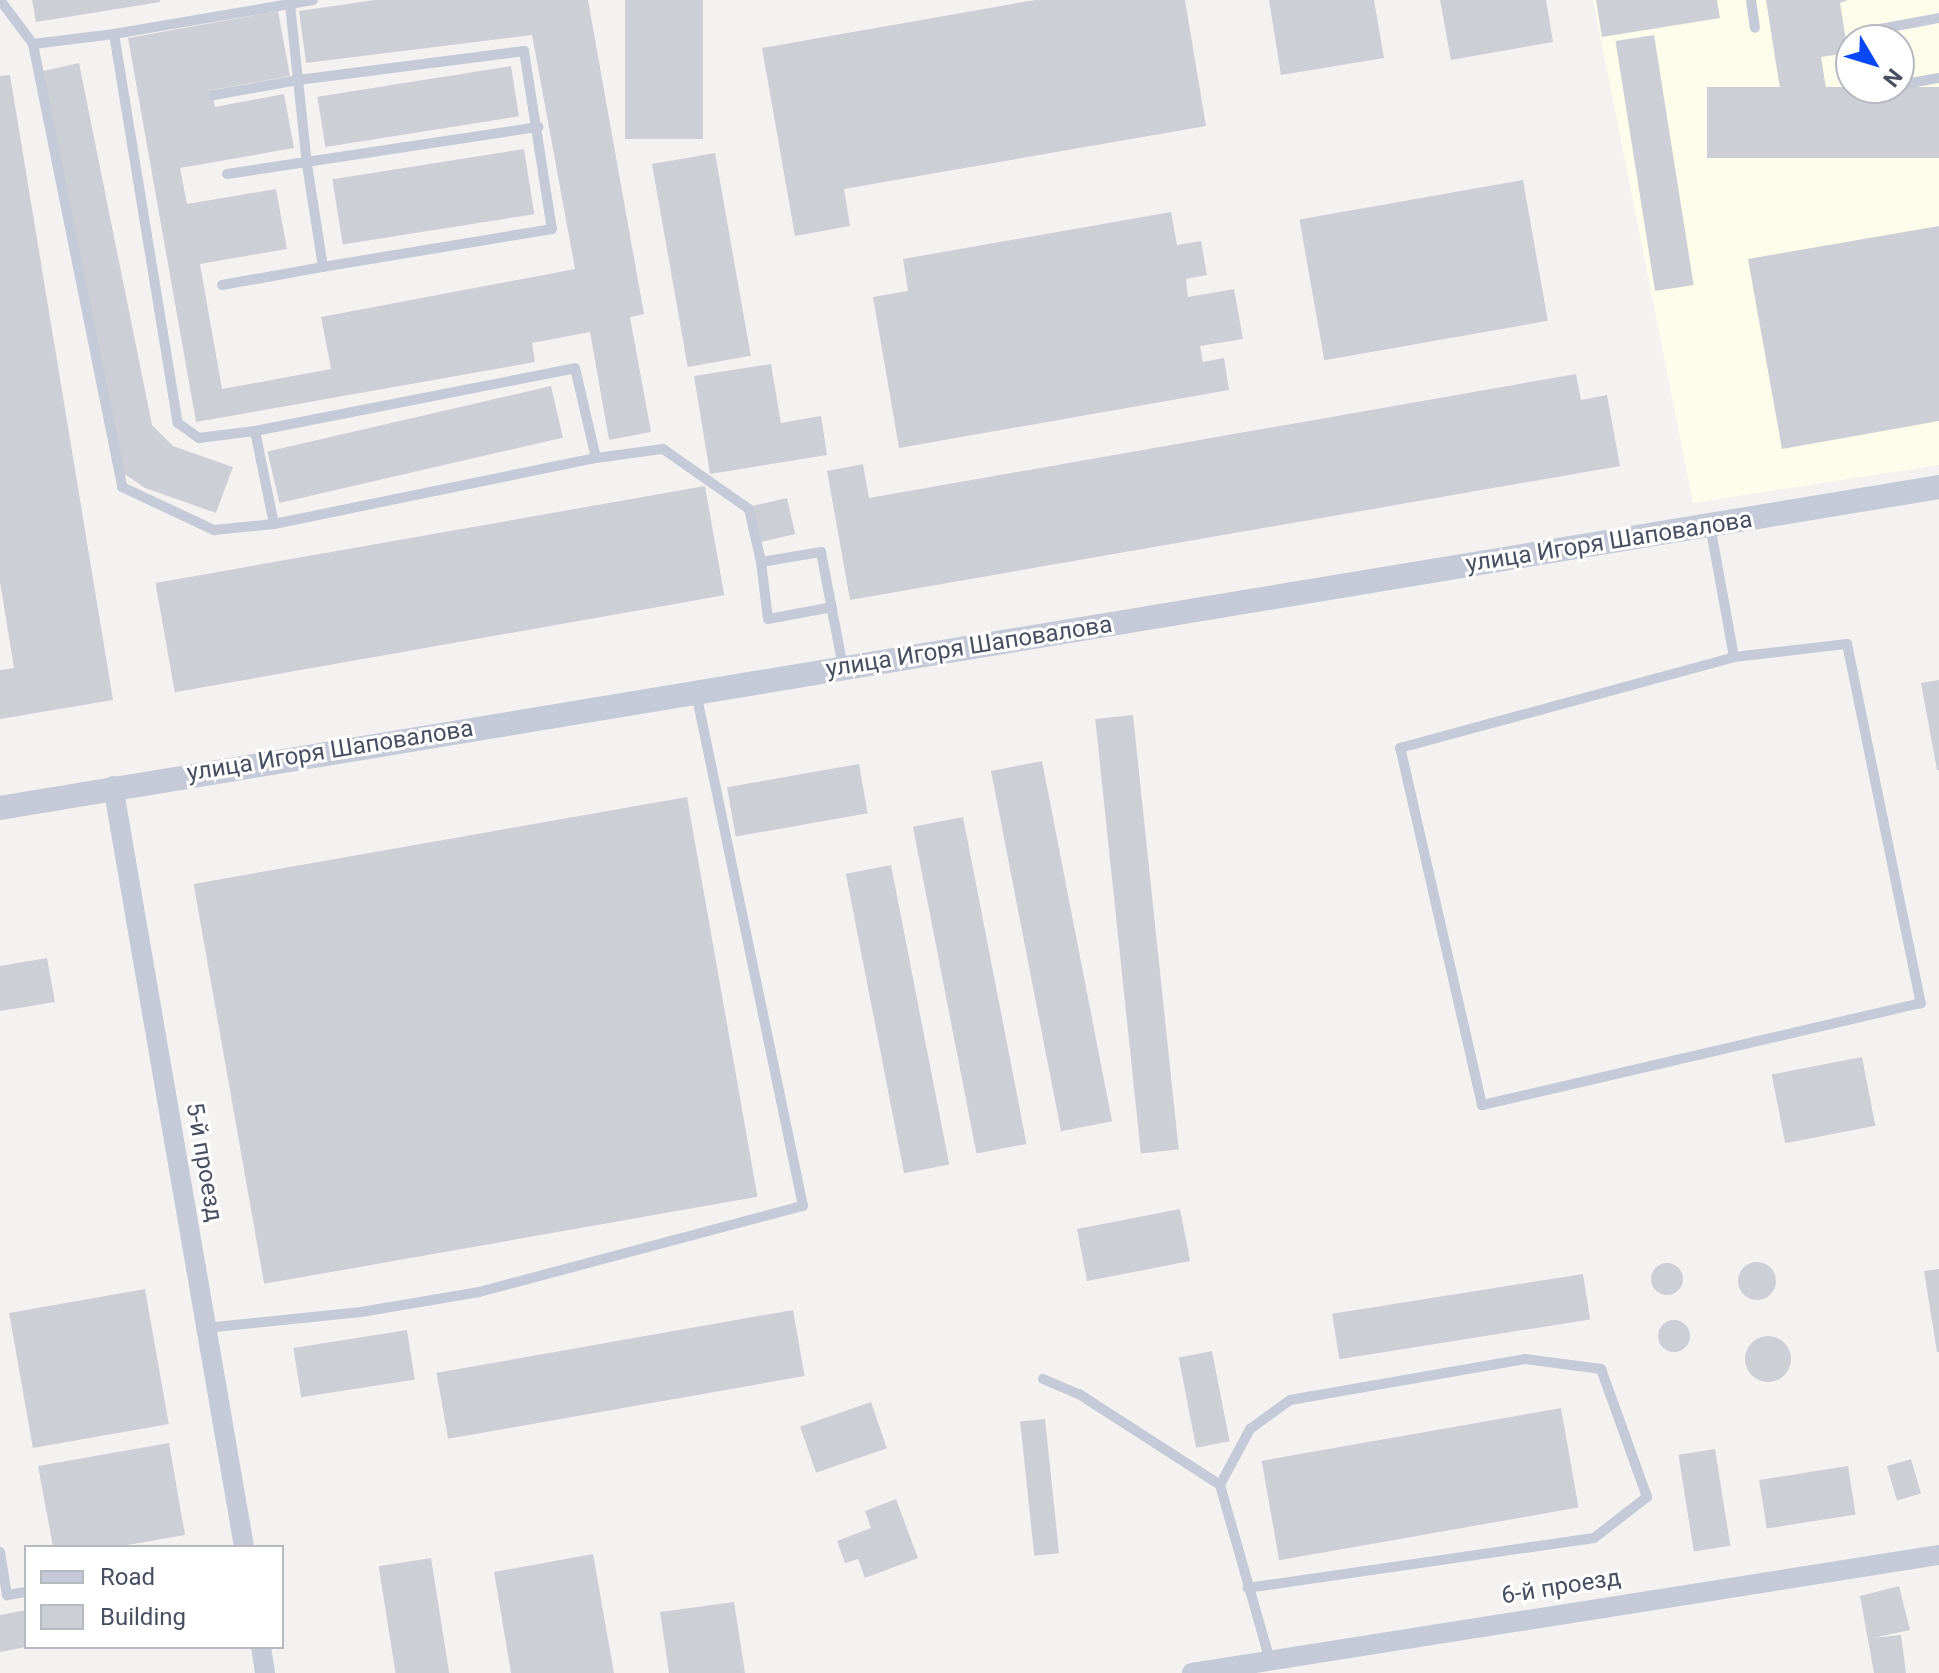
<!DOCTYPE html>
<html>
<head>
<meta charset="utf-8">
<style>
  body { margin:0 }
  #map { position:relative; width:1939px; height:1673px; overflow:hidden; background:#f4f1f1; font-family:Roboto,sans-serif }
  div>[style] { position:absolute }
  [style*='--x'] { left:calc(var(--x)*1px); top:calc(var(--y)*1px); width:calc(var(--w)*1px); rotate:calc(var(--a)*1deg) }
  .commercial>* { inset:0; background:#fefceb }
  .building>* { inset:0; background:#cdcfd7; transform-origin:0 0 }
  .round { border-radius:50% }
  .service>* { height:10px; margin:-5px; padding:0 5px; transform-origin:5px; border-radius:5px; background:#c4cad7 }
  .minor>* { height:20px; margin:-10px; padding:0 10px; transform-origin:10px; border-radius:10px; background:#c4cad7 }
  .tertiary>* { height:24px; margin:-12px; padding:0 12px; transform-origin:12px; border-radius:12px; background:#c4cad7 }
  span { translate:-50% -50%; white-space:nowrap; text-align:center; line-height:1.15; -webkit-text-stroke:6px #fff; paint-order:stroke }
  .street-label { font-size:24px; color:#475061 }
  .legend { position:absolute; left:24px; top:1545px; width:260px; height:104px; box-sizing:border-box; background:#fff; border:2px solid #b5b9c0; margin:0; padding:10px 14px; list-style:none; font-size:24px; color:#475061 }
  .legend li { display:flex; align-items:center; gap:16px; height:40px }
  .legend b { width:40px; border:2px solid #b5b9c0 }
  .north { position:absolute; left:1835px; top:24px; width:80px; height:80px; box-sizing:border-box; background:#fff; border:2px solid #b5b9c0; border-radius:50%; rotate:128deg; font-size:22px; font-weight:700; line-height:32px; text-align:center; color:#475061 }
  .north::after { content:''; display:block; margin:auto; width:28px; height:36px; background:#0847f6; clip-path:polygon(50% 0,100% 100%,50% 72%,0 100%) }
</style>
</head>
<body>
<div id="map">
  <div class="commercial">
    <i style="clip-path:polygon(evenodd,1593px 0,1939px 0,1939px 465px,1693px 503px,1593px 0,1851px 40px,1899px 40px,1899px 88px,1851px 88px,1851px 40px)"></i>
  </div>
  <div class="building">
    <i style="clip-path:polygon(32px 0,160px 0,160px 2px,36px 22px)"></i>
    <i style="clip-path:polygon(375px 0,588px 0,644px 314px,630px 317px,651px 432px,609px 440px,590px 332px,532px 343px,535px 362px,196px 422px,128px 38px,278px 11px,290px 76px,212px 90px,215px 107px,284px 94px,294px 148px,180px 168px,187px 204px,276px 189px,287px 249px,200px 264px,222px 389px,331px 369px,321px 317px,575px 269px,532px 35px,306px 63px,299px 11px)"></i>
    <i style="left:625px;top:0;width:78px;height:139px"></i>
    <i style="clip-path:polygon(1035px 0,1185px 0,1206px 126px,844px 189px,850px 226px,795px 236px,762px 48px)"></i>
    <i style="clip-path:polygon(1269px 0,1374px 0,1384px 58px,1281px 75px)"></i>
    <i style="clip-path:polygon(1440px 0,1546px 0,1553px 42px,1451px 60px)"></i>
    <i style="clip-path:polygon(1596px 0,1717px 0,1720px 18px,1602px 37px)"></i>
    <i style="clip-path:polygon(1766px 0,1848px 0,1840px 3px,1848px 53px,1821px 57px,1826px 88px,1781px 95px)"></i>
    <i style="left:1654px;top:35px;width:253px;height:39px;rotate:81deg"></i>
    <i style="clip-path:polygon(79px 63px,152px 425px,173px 446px,233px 467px,216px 513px,145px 488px,123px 473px,43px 71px)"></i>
    <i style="left:511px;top:66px;width:51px;height:196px;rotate:81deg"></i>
    <i style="clip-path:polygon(10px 75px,113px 700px,0 719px,0 670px,14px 668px,0 582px,0 76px)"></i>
    <i style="left:1939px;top:87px;width:71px;height:232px;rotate:90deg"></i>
    <i style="left:524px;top:149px;width:66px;height:194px;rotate:81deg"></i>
    <i style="left:715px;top:153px;width:206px;height:64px;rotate:80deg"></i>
    <i style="left:1523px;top:180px;width:143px;height:227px;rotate:80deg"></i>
    <i style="clip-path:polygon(1171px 212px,1177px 245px,1201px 241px,1207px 275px,1186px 279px,1188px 297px,1234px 289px,1243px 339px,1200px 346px,1203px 362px,1224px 358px,1229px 390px,899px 448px,873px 297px,908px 291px,903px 259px)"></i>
    <i style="clip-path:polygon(1939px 226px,1939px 421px,1782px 449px,1748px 259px)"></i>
    <i style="clip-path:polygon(771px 364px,781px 423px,821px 416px,827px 455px,710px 474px,694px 376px)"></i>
    <i style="clip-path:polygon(1576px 374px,1581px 400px,1607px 395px,1620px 466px,850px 600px,827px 471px,863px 464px,869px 498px)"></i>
    <i style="left:551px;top:386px;width:53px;height:291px;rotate:77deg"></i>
    <i style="left:705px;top:486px;width:111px;height:558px;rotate:80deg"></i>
    <i style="left:787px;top:498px;width:37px;height:35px;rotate:77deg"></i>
    <i style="clip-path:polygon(1939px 680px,1939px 770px,1937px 770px,1921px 683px)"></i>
    <i style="left:1133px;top:715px;width:437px;height:38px;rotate:84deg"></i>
    <i style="left:1042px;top:761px;width:367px;height:52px;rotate:79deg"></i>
    <i style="left:859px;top:764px;width:50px;height:134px;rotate:80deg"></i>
    <i style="left:687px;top:797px;width:406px;height:501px;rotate:80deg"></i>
    <i style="left:963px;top:817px;width:333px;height:51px;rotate:79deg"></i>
    <i style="left:891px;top:865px;width:305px;height:46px;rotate:79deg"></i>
    <i style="clip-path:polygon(47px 958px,55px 1002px,0 1011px,0 966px)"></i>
    <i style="left:1862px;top:1057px;width:70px;height:92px;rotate:79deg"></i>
    <i style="left:1180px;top:1209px;width:53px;height:105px;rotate:79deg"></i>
    <i class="round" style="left:1738px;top:1262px;width:38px;height:38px"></i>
    <i class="round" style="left:1651px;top:1263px;width:32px;height:32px"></i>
    <i style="clip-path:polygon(1939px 1269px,1939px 1352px,1937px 1352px,1924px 1271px)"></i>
    <i style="left:1583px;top:1274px;width:46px;height:254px;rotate:81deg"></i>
    <i style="left:145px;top:1289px;width:137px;height:138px;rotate:80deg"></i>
    <i style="left:793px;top:1310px;width:67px;height:362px;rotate:80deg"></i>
    <i class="round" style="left:1658px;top:1320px;width:32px;height:32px"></i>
    <i style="left:407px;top:1330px;width:50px;height:115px;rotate:81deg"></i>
    <i class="round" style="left:1745px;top:1336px;width:46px;height:46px"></i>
    <i style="left:1212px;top:1351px;width:92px;height:34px;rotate:79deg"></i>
    <i style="left:871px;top:1402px;width:49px;height:75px;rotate:71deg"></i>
    <i style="left:1561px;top:1408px;width:101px;height:304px;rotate:80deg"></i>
    <i style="left:1045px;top:1419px;width:135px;height:25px;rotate:84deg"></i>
    <i style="clip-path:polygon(169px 1443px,185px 1535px,116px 1547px,53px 1547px,38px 1466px)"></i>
    <i style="left:1715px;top:1449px;width:98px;height:37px;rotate:81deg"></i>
    <i style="left:1911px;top:1459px;width:36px;height:25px;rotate:74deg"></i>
    <i style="left:1848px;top:1466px;width:49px;height:90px;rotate:81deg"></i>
    <i style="clip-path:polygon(896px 1499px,918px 1558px,865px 1578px,858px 1559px,845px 1563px,837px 1541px,871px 1528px,865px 1511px)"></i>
    <i style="clip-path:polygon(593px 1554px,614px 1673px,511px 1673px,494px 1572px)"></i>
    <i style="left:431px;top:1558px;width:117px;height:53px;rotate:81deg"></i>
    <i style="clip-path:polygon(1899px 1586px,1910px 1630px,1873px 1638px,1901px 1635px,1906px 1673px,1874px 1673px,1860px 1596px)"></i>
    <i style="clip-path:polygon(734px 1602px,745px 1673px,669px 1673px,660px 1612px)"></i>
    <i style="clip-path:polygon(26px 1610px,26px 1647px,0 1652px,0 1615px)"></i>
  </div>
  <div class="service">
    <i style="--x:0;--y:0;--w:55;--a:53.1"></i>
    <i style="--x:33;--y:44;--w:452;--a:78.6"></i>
    <i style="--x:122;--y:487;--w:102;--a:25.1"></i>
    <i style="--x:214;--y:530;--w:60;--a:-5.7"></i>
    <i style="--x:274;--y:524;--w:329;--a:-11.6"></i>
    <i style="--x:313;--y:0;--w:202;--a:170.3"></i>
    <i style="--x:114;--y:34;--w:394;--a:80.7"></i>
    <i style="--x:178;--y:423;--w:26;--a:36"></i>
    <i style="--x:199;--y:438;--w:56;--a:-7.1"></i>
    <i style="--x:255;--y:431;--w:326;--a:-11.1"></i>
    <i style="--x:575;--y:368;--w:92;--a:76.9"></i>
    <i style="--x:596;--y:458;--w:68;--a:-7.7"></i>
    <i style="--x:663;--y:449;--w:105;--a:34.9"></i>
    <i style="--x:749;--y:509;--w:54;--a:77.2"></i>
    <i style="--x:761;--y:562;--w:61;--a:-9.5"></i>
    <i style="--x:821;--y:552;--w:117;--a:79.2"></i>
    <i style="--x:1751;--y:0;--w:28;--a:82"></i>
    <i style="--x:1870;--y:40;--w:9;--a:-96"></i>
    <i style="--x:1869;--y:31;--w:71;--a:-10.5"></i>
    <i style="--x:33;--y:44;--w:82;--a:-7"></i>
    <i style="--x:1899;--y:85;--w:41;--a:-9.9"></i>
    <i style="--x:1880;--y:88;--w:5;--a:0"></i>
    <i style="--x:214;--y:95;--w:85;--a:-10.1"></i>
    <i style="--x:298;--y:80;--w:228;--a:-7.3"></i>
    <i style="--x:524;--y:51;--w:180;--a:81.1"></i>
    <i style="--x:552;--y:229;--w:232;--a:170.6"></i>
    <i style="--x:323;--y:267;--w:103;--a:-98.9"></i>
    <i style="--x:307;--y:165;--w:85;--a:-96"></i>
    <i style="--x:298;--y:80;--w:76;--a:-96"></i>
    <i style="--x:227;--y:174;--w:315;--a:-8.6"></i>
    <i style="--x:222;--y:285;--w:103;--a:-10.1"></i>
    <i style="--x:255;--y:431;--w:95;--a:78.5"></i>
    <i style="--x:1710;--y:525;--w:134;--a:79.7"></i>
    <i style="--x:1734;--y:657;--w:114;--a:-6.6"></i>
    <i style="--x:1847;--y:644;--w:367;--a:78.4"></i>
    <i style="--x:1921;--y:1003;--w:451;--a:166.9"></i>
    <i style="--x:1482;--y:1105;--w:366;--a:-102.9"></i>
    <i style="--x:1400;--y:748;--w:346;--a:-15.2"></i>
    <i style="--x:761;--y:562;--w:57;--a:83"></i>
    <i style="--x:768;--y:619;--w:65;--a:-10.6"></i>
    <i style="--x:206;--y:1328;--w:156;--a:-5.9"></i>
    <i style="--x:361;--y:1312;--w:120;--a:-9.6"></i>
    <i style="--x:479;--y:1292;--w:335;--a:-14.9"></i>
    <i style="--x:803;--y:1206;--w:524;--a:-101.78"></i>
    <i style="--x:1043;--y:1379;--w:39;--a:23"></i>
    <i style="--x:1079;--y:1394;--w:168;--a:32.8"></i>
    <i style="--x:1220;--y:1485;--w:182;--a:74.1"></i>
    <i style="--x:1220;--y:1485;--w:64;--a:-61.8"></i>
    <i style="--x:1250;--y:1429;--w:49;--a:-35.9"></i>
    <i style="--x:1290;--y:1400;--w:239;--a:-9.9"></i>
    <i style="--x:1525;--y:1359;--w:77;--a:7.5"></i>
    <i style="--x:1601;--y:1369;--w:136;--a:70.2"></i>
    <i style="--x:1647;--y:1497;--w:67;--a:142.3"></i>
    <i style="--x:1594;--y:1538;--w:350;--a:171.8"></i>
    <i style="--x:0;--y:1552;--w:44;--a:80.8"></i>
    <i style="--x:7;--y:1595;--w:19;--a:-9"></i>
  </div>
  <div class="minor">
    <i style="--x:113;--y:786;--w:772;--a:80.23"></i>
    <i style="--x:261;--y:1647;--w:26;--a:81"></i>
    <i style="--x:1192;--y:1673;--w:756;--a:-8.98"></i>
  </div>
  <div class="tertiary">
    <i style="--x:0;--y:808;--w:1965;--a:-9.4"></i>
  </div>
  <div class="street-label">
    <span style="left:1609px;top:542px;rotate:-9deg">улица Игоря Шаповалова</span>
    <span style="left:969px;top:647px;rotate:-9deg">улица Игоря Шаповалова</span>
    <span style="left:330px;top:751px;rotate:-9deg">улица Игоря Шаповалова</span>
    <span style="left:204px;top:1162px;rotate:80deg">5-й проезд</span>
    <span style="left:1561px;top:1587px;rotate:-9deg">6-й проезд</span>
  </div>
  <ul class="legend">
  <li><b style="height:10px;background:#c4cad7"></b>Road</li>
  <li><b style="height:22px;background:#cdcfd7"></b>Building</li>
  </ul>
  <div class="north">N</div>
</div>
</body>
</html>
